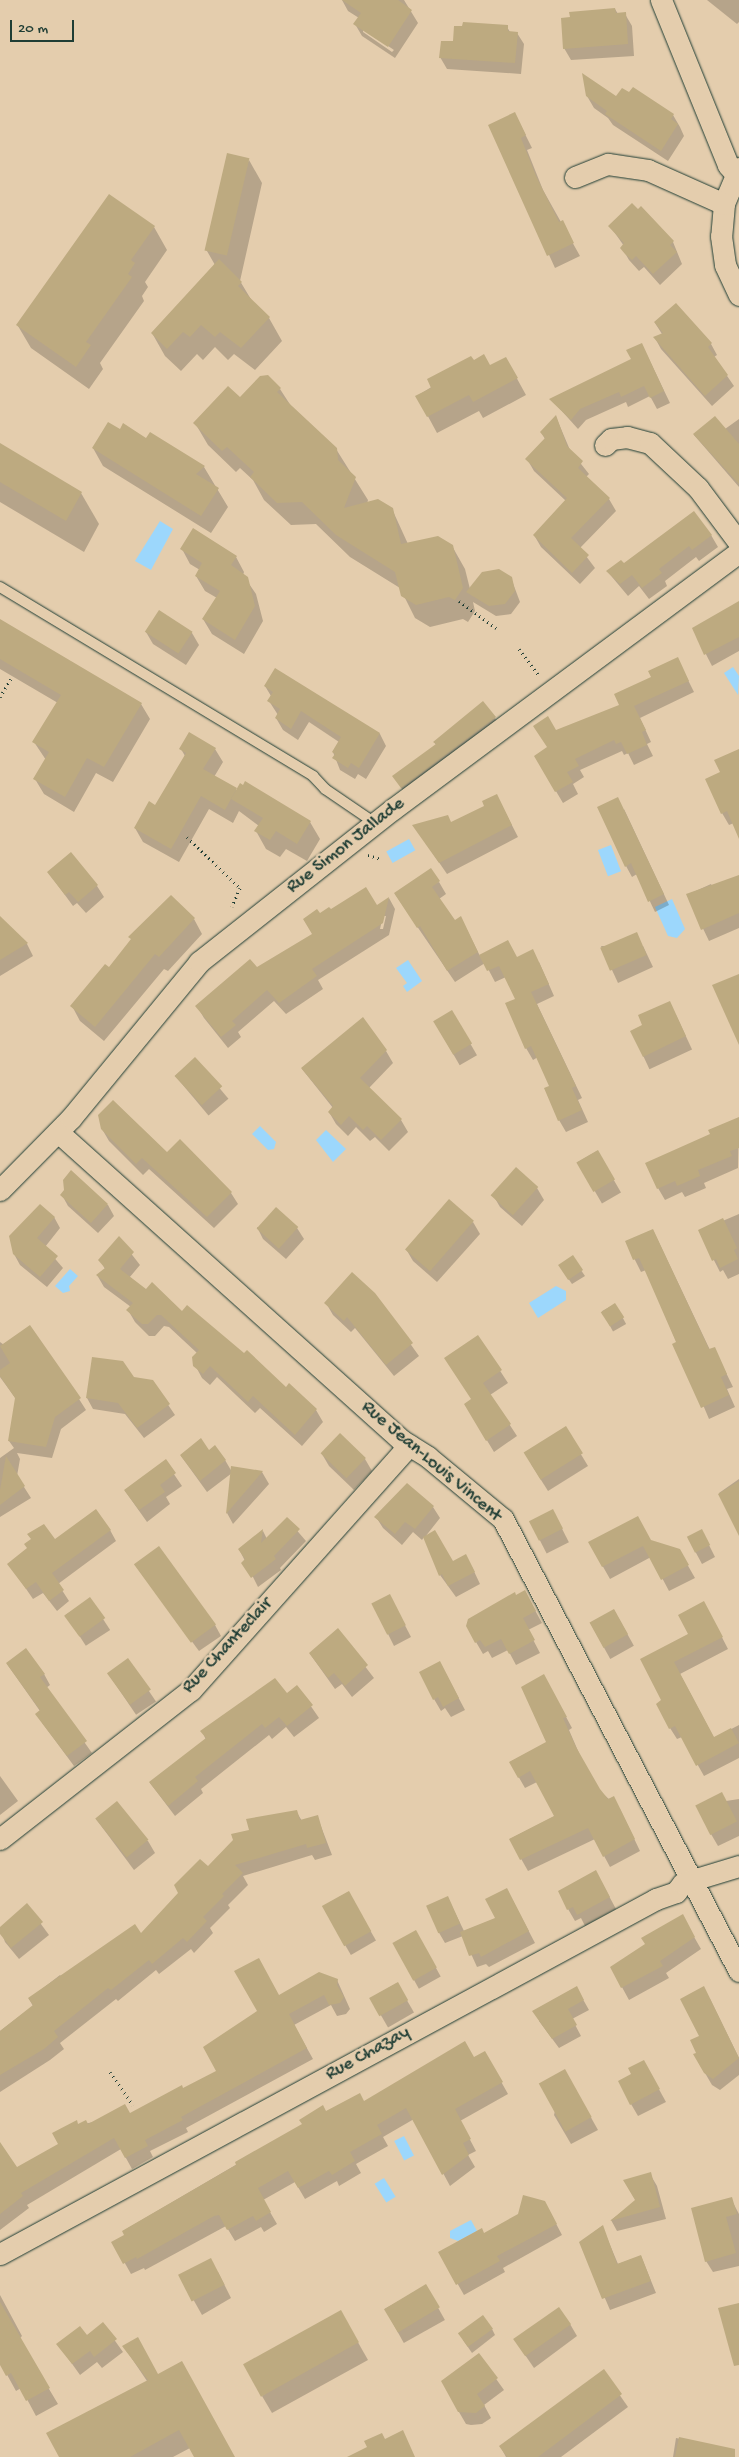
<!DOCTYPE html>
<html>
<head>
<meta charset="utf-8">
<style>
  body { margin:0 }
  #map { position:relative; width:739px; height:2457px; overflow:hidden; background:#e4cdad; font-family:"Gochi Hand",sans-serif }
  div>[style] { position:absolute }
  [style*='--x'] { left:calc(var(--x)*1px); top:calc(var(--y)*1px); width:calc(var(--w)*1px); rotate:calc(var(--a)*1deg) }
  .water>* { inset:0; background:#9cd7fc; transform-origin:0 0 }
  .shadow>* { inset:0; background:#0003; transform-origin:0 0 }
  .building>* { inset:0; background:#bdaa80; transform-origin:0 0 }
  .path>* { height:3px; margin-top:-1.5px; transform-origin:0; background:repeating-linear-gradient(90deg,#1f3d34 0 1px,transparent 0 5px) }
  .roads { filter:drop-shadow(0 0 1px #1f3d34) drop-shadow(0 0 1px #1f3d34) }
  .lane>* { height:10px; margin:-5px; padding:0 5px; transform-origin:5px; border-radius:5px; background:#e4cdad }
  .street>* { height:21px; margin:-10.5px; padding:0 10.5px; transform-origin:10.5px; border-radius:10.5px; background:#e4cdad }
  span { translate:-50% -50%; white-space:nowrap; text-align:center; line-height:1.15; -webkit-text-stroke:5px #e4cdad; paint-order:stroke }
  .street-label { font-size:19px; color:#1f3d34 }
  .scale { position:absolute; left:10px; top:20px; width:64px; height:22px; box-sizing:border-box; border:2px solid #1f3d34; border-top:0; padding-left:6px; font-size:15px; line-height:18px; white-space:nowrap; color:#1f3d34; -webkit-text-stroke:4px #e4cdad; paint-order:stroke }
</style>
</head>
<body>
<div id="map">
  <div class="water">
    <i style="clip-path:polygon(160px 521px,173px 529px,151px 570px,135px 561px)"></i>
    <i style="clip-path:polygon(733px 667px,739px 676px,738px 695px,724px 673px)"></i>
    <i style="left:409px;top:839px;width:13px;height:26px;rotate:61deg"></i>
    <i style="left:611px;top:845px;width:28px;height:14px;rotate:69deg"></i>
    <i style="clip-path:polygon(672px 899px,685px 929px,677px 938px,668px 936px,655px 907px)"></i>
    <i style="clip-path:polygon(408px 960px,422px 981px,407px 992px,403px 986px,407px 983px,396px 968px)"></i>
    <i style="clip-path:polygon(260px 1126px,276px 1142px,274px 1149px,268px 1150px,252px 1134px)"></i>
    <i style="clip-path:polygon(326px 1130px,346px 1149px,333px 1162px,316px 1140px)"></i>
    <i style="clip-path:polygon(70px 1269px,78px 1276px,69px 1286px,70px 1291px,63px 1293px,55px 1286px)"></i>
    <i style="clip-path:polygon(556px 1286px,566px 1291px,566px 1300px,538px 1318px,529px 1303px)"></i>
    <i style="left:404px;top:2136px;width:22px;height:11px;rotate:63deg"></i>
    <i style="left:384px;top:2178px;width:22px;height:11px;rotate:58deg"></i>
    <i style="clip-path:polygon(471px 2220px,477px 2231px,458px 2241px,450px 2238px,450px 2231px)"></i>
  </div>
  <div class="shadow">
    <i style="clip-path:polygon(evenodd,342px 0,404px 0,418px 23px,395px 58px,362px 36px,355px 24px,359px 18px,348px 11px,342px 0,363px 29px,394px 50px,392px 52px,363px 32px,363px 29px)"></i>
    <i style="clip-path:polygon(707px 0,739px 0,739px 22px,737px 24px)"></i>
    <i style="clip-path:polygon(615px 9px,618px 14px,625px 14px,632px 26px,634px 56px,571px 60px,564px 48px)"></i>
    <i style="clip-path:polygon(507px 27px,510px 32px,517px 33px,524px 44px,521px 74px,447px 69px,440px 57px,454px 42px)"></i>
    <i style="clip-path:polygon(633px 89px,673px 115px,680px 127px,684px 136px,668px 161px,613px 125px,608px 118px,594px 108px,587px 96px,617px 97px,630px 94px)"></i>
    <i style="clip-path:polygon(490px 125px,521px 126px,532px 148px,527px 150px,543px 190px,580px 256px,555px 268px)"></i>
    <i style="clip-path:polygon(249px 160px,262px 183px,240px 281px,252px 301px,269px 318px,282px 341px,255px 370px,234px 354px,228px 360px,215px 347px,203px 360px,197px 354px,181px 371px,165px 356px,152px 333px,215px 265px,207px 251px)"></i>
    <i style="clip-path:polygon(610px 226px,673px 242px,682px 264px,660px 285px,644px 267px,639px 271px,629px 260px,622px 248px,624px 246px)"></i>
    <i style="clip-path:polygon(154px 227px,167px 250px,145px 282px,148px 287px,142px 296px,144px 301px,100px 363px,103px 369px,89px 389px,31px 348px,18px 326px)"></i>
    <i style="clip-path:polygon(655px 323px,711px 344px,717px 355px,714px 357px,734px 386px,712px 406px,661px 349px,655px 338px,662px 334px)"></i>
    <i style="clip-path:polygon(647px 355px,670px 403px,657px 409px,650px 396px,628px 407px,626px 402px,586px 420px,578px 429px,551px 399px)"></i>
    <i style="clip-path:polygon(473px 361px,515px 375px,526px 395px,483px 418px,479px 411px,437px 433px,417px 396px)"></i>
    <i style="clip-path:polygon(280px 389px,291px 406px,336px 449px,368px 500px,367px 504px,392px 509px,408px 544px,452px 546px,465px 569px,470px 589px,511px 578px,520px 602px,511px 614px,496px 616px,473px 602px,475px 611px,468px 622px,463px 619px,430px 627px,415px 618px,400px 588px,350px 557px,316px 524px,291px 525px,264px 500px,253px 480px,240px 468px,236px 472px,208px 445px,195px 423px,240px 398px)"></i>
    <i style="clip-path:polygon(556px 417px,570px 450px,589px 474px,586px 477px,609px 499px,616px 511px,580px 548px,595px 568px,580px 584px,541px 547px,534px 535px,566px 501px,534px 471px,527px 459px,545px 439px,541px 432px)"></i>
    <i style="clip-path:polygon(739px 419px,739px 487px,694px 435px,725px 429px)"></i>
    <i style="clip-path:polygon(120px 430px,147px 439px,150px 434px,204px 467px,228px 507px,211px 533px,103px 466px,93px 448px)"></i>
    <i style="clip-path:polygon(0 445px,81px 493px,99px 524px,84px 552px,0 502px)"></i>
    <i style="clip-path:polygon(711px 535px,718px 547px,699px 561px,696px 557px,665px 581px,667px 586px,649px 599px,639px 586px,628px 596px,607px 571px)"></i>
    <i style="clip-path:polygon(182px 549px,236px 557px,244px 572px,243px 575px,256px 594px,263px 621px,244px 654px,212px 634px,203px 619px,217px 598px,205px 591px,196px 576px,200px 570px,190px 564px)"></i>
    <i style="clip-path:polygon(739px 603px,739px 651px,712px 666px,693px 629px)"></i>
    <i style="clip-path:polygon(0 621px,141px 704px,150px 719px,113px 782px,96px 773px,74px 812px,44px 794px,35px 779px,46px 760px,34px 742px,58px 703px,0 669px)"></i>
    <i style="clip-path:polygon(146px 632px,192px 633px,199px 645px,186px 665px,153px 644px)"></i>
    <i style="clip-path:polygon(276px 670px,380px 734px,386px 746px,366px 779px,358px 774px,355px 779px,340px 770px,333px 752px,339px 742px,309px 722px,298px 740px,283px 730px,276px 718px,278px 715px,269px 701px,271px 696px,265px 686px)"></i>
    <i style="clip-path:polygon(683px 670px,694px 692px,640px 718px,651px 742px,647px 744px,653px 756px,634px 765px,628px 753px,624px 755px,622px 751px,580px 770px,584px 777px,573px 784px,578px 794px,563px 803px,535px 756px,548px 748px,555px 731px,621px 706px)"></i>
    <i style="clip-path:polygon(495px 718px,501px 730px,408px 799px,394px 776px,436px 745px,434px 742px)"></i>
    <i style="clip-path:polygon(181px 749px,215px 749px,223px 762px,214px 777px,237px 791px,310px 822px,320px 839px,307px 861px,286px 849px,280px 857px,266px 849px,256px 831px,259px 826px,239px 811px,233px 823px,209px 809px,179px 862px,143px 842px,135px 828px,156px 807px,185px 756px)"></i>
    <i style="clip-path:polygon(739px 750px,734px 823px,729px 825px,722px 813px,722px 773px)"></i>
    <i style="clip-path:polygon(497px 796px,518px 837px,447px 874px,414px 826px,451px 823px,486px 806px)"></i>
    <i style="clip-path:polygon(624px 809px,669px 905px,655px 912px,637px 874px,632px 877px,626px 866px)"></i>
    <i style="clip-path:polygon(48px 872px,97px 886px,104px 897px,86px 913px,77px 903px,73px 906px)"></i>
    <i style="clip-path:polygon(439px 882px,446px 894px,439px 899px,455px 922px,467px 930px,480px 956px,539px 962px,554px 996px,537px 1004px,582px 1098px,578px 1100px,588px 1122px,566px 1132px,559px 1120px,545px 1089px,551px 1087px,538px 1057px,533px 1060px,526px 1048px,516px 999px,506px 977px,495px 982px,485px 963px,455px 982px,395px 894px)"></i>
    <i style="clip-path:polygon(711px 884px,713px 888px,739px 894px,739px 928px,709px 941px,687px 895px)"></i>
    <i style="clip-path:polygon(evenodd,389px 898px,395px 909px,389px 935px,318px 980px,323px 989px,286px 1014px,274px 1001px,238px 1032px,241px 1037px,228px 1048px,204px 1018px,197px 1006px,314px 934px,319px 915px,377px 907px,389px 898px,383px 916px,386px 916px,383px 929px,380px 929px,383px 916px)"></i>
    <i style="clip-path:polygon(0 918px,27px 944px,33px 956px,0 976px)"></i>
    <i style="clip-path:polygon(194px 919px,202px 934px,168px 971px,164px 969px,104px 1041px,80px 1021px,72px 1006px,109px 969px,132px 940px,130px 937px)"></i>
    <i style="clip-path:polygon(601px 946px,643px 946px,653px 967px,618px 983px)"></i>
    <i style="left:452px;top:1012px;width:50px;height:20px;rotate:60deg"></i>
    <i style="left:676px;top:1015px;width:38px;height:47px;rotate:65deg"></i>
    <i style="clip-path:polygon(386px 1051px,393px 1063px,369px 1088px,401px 1120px,408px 1132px,389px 1151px,375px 1137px,370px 1141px,356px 1127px,348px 1136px,336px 1124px,329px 1112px,333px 1108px,302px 1069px)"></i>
    <i style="left:195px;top:1059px;width:52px;height:26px;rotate:50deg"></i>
    <i style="clip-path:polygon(739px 1118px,738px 1168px,704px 1183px,706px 1188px,685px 1197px,682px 1192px,665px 1200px,658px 1188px)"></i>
    <i style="clip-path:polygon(102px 1129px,167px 1154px,231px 1193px,238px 1204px,214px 1228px,149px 1169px,143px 1175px,109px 1141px)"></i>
    <i style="left:597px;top:1151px;width:48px;height:22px;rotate:60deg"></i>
    <i style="clip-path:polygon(537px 1188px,544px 1200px,522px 1226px,500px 1207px,493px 1195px)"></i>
    <i style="clip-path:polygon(62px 1195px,108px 1205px,114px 1216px,98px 1233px,68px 1206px)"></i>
    <i style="clip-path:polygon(739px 1214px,739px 1274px,728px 1279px,723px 1270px,720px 1272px,699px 1231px)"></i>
    <i style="clip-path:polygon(54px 1217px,60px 1228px,45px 1247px,63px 1268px,47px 1287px,20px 1265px,14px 1254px)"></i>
    <i style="clip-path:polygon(473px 1222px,480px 1234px,437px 1282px,413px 1261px,406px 1249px)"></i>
    <i style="clip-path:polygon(257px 1227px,297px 1228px,304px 1239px,286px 1259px,263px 1239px)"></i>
    <i style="clip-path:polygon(653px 1230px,710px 1350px,714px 1348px,733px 1387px,727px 1389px,735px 1407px,709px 1419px,646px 1270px,641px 1272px,626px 1242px)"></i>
    <i style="clip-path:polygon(119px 1238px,140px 1265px,129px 1278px,286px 1389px,289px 1385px,316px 1410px,323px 1422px,302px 1446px,260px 1408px,255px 1413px,217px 1377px,210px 1385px,202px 1378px,195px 1365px,197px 1353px,169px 1327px,164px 1326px,155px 1336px,149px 1336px,135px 1322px,128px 1310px,131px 1307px,104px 1287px,97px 1275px,105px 1269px,100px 1260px)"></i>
    <i style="clip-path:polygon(572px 1257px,585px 1276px,572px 1284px,563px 1271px)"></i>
    <i style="clip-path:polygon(374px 1293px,419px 1356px,394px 1376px,355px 1328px,351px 1332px,333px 1315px,326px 1303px)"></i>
    <i style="left:615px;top:1304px;width:23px;height:15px;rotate:61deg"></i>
    <i style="clip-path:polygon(478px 1337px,508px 1383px,490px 1395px,517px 1436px,494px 1452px,465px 1404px,472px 1400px)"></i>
    <i style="clip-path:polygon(0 1342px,79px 1399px,86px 1410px,61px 1429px,52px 1458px,17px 1453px,20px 1459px,17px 1476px,31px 1498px,0 1517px,0 1458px,14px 1448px,9px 1441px,16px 1399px,0 1377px)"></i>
    <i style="clip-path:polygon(133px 1378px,152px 1381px,175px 1415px,144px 1438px,125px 1414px,93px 1409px,87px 1398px)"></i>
    <i style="clip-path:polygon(565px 1428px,588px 1466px,548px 1491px,531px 1464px)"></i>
    <i style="clip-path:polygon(209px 1452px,225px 1460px,232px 1472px,233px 1468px,262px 1472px,269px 1484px,233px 1524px,227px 1513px,232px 1473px,207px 1492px,181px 1456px)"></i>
    <i style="clip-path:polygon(322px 1454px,365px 1459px,372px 1471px,354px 1490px,329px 1466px)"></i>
    <i style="clip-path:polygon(165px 1461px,182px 1486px,166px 1497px,170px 1504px,147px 1522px,125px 1491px)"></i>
    <i style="clip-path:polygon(739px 1479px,739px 1528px,719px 1493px)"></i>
    <i style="clip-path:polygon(433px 1507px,440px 1518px,425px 1537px,452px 1562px,472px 1567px,480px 1584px,456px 1597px,440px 1575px,424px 1537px,422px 1540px,413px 1532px,402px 1545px,383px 1528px,376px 1517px)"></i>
    <i style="left:553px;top:1511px;width:35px;height:25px;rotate:63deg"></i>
    <i style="clip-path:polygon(287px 1519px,306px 1541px,280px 1568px,281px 1570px,258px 1587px,239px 1549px,263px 1531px,267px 1539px)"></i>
    <i style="clip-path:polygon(110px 1530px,116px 1541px,58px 1584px,69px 1601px,57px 1611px,43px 1593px,33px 1599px,9px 1564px,55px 1541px)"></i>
    <i style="clip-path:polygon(688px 1538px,708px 1543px,715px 1557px,702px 1564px)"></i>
    <i style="clip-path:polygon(589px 1542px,651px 1542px,679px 1550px,695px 1578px,669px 1591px,651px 1557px,610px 1579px)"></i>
    <i style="clip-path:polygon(135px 1565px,215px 1625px,221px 1636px,199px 1651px)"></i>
    <i style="clip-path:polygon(516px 1596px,531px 1603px,542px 1623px,528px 1630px,540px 1653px,516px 1665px,508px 1650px,492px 1658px,488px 1651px,483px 1654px,476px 1642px)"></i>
    <i style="left:90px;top:1599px;width:37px;height:29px;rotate:57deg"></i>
    <i style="clip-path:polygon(396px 1608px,411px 1637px,394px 1646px,388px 1634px)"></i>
    <i style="left:614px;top:1610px;width:41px;height:27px;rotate:61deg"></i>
    <i style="clip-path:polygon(710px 1614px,728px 1649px,680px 1674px,714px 1738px,739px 1725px,739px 1758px,704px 1776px,682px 1737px,677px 1739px,670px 1728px,663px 1701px,642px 1660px,689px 1634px)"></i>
    <i style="clip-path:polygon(337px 1630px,374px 1678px,352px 1697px,342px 1684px,335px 1689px,310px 1654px)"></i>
    <i style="left:128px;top:1660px;width:50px;height:24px;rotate:56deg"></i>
    <i style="clip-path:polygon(7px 1664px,44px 1674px,50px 1685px,46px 1688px,92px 1753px,74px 1766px,43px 1724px,37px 1714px,40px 1711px)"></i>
    <i style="clip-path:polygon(446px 1674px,465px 1710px,451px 1717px,445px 1708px,441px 1711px,434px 1699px)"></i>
    <i style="clip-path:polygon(297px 1686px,319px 1718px,294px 1737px,286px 1727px,272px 1739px,269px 1735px,201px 1789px,203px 1793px,175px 1816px,150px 1783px,206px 1740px,202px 1731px,287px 1694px)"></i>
    <i style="clip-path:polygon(550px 1687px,572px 1728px,569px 1730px,582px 1760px,600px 1791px,620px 1809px,640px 1851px,610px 1867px,595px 1839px,528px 1871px,510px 1839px,555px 1816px,537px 1782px,525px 1788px,510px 1762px,548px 1742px)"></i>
    <i style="clip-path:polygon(0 1776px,18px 1801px,0 1815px)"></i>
    <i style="clip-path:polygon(739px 1799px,739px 1836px,718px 1846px,711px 1834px,726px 1801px)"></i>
    <i style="clip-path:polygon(296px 1811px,302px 1821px,317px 1816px,332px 1855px,315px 1860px,312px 1855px,243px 1876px,248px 1885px,228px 1905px,230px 1908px,210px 1928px,213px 1933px,194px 1953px,191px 1949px,159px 1974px,156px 1970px,118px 2001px,116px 1999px,60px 2043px,64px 2049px,50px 2060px,0 2092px,0 2031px,33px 2006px,29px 1999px,60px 1975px,63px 1978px,141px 1934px,251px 1830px)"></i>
    <i style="clip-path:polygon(96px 1819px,148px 1841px,155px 1853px,134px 1870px)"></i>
    <i style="clip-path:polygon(602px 1883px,616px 1909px,585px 1926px,581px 1918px,575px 1921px,568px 1909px)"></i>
    <i style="left:348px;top:1892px;width:56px;height:29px;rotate:60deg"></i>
    <i style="clip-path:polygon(448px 1898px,464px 1931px,497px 1918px,513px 1901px,535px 1943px,489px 1967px,486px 1964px,477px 1967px,463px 1936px,445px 1943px,438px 1931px)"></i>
    <i style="clip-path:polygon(27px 1905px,49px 1935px,19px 1959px,5px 1942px,0 1928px)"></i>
    <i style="clip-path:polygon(689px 1928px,701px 1949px,666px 1973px,669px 1978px,629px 2000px,611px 1967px)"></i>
    <i style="left:416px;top:1932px;width:51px;height:25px;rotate:61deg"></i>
    <i style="clip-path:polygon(337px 1980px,350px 2009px,346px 2014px,337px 2016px,331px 2005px,294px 2025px,313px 2059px,186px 2128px,188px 2132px,150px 2151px,153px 2157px,132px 2169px,121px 2149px,27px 2205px,29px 2208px,0 2230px,0 2144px,17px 2168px,60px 2145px,78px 2125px,130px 2115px,183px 2090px,218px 2072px,259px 2012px,279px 1996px)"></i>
    <i style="left:397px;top:1983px;width:34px;height:30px;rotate:60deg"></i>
    <i style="clip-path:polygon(576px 1987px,589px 2010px,572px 2019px,581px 2036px,559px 2048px,539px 2021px)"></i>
    <i style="clip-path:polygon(710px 1999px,739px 2058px,739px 2075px,720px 2090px,712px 2085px,705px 2073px,700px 2036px)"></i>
    <i style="clip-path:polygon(485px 2053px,508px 2094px,460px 2121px,476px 2151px,468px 2155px,475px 2167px,450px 2186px,414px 2119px,383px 2137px,388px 2146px,356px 2164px,361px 2173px,339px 2186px,337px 2181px,305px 2199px,295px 2182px,263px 2200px,277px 2224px,264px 2232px,261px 2227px,235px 2241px,226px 2226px,145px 2270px,144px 2268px,131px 2274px,113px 2242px,126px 2235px,123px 2231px,326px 2112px,364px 2103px)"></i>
    <i style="clip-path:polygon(565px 2071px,598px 2130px,571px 2144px,554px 2115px)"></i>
    <i style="clip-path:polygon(650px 2073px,666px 2102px,638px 2116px,631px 2104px)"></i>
    <i style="clip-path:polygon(650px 2174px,657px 2186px,666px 2219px,617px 2231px,611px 2220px,637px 2201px)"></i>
    <i style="clip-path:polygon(731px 2199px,739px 2214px,739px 2266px,713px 2272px,706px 2261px)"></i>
    <i style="clip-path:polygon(551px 2214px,562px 2235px,503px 2268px,505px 2272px,464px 2295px,440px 2253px,484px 2234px)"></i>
    <i style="clip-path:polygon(602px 2226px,618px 2264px,641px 2256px,656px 2293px,610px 2310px,581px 2242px)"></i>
    <i style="clip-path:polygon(218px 2272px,231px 2298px,202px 2315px,180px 2276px)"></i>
    <i style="left:426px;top:2286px;width:39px;height:47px;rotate:61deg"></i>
    <i style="clip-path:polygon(0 2295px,22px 2336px,19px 2339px,58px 2404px,36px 2416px,21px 2388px,16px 2391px,0 2362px)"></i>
    <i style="clip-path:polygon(103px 2324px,123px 2352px,102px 2368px,97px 2362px,80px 2375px,58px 2344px,86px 2336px)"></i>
    <i style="clip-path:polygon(570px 2324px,577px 2336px,534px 2368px,523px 2352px)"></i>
    <i style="clip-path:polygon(492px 2329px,495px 2335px,472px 2353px,463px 2340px)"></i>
    <i style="clip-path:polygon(351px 2330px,368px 2360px,272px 2413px,262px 2396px)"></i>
    <i style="clip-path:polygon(124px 2347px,158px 2376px,234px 2457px,195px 2457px,190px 2448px,173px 2457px,61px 2457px,147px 2381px)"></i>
    <i style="clip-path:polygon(479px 2355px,504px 2390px,484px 2405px,491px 2418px,482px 2424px,471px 2425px,466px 2424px,459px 2412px)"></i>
    <i style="clip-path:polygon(603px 2371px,628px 2407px,561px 2457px,506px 2457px,500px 2446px)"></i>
    <i style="clip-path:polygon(676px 2438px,730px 2449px,735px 2457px,673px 2457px)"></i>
  </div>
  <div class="building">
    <i style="clip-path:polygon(342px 0,398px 0,412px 10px,388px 47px,353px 24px,361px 13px)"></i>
    <i style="clip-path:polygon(615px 8px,616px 13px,626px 12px,628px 44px,563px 49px,561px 18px,570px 17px,569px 12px)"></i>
    <i style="clip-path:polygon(463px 22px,508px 25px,508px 31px,518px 32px,515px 63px,439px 58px,441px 41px,453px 41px,454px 26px,462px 26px)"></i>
    <i style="clip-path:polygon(582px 73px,616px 96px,622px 88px,629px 92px,633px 87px,674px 114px,671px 119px,678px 124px,661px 151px,605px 114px,607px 111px,586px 96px)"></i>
    <i style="clip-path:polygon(515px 112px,526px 135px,521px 138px,536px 176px,559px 222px,563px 220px,574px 243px,547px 256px,488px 125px)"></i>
    <i style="left:227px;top:153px;width:23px;height:100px;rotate:13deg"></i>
    <i style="clip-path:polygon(109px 194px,155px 226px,131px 260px,135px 263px,128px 274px,132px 277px,86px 342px,91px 345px,76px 367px,16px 325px)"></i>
    <i style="clip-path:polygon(632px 203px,638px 209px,641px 206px,674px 241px,670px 245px,677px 252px,653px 274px,636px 256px,632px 260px,625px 254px,620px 248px,624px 243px,608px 226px)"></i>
    <i style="clip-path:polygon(219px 259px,242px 282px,238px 286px,270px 317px,241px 348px,220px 332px,215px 337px,201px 325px,190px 337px,183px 332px,167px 349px,151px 333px)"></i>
    <i style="clip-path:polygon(676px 303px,712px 343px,708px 347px,728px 375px,705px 396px,653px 337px,663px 333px,654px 322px)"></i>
    <i style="clip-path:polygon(642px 343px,664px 391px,650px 398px,644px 386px,621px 397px,619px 392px,580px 409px,571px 420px,549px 399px,631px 359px,626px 350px)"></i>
    <i style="clip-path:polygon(484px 354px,490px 365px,506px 357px,518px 378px,473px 402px,469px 395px,427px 417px,415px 396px,431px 388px,427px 379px,471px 356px,474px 360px)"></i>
    <i style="clip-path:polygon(268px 375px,281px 388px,277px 392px,337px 448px,338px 460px,356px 477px,344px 508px,378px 499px,393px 508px,401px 544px,438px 536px,453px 545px,463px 588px,455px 600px,449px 597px,416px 605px,401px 596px,395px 572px,336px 535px,302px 502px,277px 503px,250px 477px,254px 472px,227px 447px,222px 451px,193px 423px,228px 386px,240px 397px,260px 376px)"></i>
    <i style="clip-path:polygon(556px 415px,567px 446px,583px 461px,578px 468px,610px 498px,571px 538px,589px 555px,572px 573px,533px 535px,567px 498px,525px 459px,545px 438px,540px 432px)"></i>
    <i style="clip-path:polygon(715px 416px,739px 444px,739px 484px,693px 434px)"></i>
    <i style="clip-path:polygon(108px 422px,120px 429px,123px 423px,146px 438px,150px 432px,205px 466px,196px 474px,219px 488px,201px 516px,92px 448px)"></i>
    <i style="clip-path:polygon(0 443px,82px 492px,66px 521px,0 482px)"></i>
    <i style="clip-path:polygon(694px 511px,712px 535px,692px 550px,689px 546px,659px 569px,662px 573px,642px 588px,632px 575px,620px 584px,606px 571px,621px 560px,624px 563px)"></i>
    <i style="clip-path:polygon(193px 528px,237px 556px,231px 565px,248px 577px,255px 606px,235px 640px,202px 619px,220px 591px,195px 576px,202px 563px,180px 549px)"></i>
    <i style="clip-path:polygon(499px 569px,512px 577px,515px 591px,505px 604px,489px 606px,466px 592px,482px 572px)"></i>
    <i style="clip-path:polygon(739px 601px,739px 637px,704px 655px,692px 628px)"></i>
    <i style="left:159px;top:610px;width:40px;height:26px;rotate:33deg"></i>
    <i style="clip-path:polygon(0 619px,142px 703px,104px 767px,87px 758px,65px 797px,33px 779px,49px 752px,32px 742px,61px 695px,0 659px)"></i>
    <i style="clip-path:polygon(678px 657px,689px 681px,634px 706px,646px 730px,642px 732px,647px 745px,627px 754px,621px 742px,616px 744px,614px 740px,575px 759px,579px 766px,567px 772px,573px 782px,555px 792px,534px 756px,547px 747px,533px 726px,548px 716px,556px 730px,619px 705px,614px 694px,651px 677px,648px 671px)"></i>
    <i style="clip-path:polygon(275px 668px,380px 733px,359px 768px,351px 763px,348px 768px,332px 758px,335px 754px,332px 752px,341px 737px,301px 711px,291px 729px,275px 718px,280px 709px,267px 701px,273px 692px,264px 686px)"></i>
    <i style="clip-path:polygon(483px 701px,496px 717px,401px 788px,392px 776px,436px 744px,433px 742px)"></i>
    <i style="clip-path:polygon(189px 732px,216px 748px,203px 769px,237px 788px,225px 810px,201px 796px,171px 849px,134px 828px,149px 801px,155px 805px,186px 753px,179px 749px)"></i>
    <i style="clip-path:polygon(739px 749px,739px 839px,727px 811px,721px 814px,705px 779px,720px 772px,714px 760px)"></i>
    <i style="clip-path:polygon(245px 781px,311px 821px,297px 844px,276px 831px,270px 840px,254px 831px,263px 818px,231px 799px,240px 783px,243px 785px)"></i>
    <i style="clip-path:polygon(497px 794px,512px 825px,439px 863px,412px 825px,448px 815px,451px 822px,484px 806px,482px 801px)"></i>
    <i style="clip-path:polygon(618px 797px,664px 894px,648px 902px,631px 863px,625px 867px,597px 807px)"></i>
    <i style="clip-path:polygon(71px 852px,98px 885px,78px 902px,69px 892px,65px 895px,47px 872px)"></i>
    <i style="clip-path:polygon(431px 868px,440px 881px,432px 887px,455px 920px,461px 916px,478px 952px,447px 971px,420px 926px,417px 928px,394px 893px)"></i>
    <i style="clip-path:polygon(739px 875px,739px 913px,701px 930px,686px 894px)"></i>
    <i style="clip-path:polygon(366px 887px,377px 905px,389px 897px,383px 923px,312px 969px,317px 976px,279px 1003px,267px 990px,232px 1021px,236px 1025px,221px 1037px,195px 1006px,250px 959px,257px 967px,312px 934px,303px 919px,317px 909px,320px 913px,329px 907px,331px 909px)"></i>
    <i style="clip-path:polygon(171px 895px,195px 918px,159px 957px,155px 954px,95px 1027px,70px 1006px,105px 964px,109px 967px,131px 939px,128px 937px)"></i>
    <i style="clip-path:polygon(0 916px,28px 943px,0 960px)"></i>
    <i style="left:637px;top:932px;width:25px;height:40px;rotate:67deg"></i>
    <i style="clip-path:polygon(508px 940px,517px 957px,533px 949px,549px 984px,531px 992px,576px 1086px,572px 1088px,582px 1110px,558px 1121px,544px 1088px,549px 1086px,531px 1046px,525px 1049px,505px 1003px,515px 999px,499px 966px,487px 971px,479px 955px)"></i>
    <i style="clip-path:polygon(739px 974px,739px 1045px,712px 985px)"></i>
    <i style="clip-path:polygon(670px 1001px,686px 1036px,643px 1057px,630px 1031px,642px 1025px,638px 1015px)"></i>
    <i style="left:452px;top:1010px;width:39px;height:22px;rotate:59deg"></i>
    <i style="clip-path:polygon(363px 1017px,387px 1050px,360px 1078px,402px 1119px,381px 1140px,367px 1126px,363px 1130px,349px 1116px,341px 1125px,328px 1112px,333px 1106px,301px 1068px)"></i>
    <i style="left:195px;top:1057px;width:40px;height:28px;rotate:47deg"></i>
    <i style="clip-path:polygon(113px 1100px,167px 1152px,180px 1139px,232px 1192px,207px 1217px,142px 1158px,136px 1164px,101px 1129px,98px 1115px)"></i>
    <i style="clip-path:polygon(739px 1117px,739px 1148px,730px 1151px,732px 1156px,698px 1170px,700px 1176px,677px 1186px,675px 1181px,657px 1189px,645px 1163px,710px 1134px,708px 1130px)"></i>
    <i style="left:598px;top:1150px;width:34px;height:25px;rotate:60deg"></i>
    <i style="left:516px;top:1167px;width:30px;height:38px;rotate:42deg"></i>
    <i style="clip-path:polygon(71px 1170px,108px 1204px,91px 1223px,60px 1195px,64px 1190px,63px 1180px)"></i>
    <i style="left:449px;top:1199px;width:33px;height:67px;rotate:41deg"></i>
    <i style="clip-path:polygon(40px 1204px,55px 1217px,37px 1238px,58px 1256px,40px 1277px,13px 1254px,9px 1236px)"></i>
    <i style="left:276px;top:1207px;width:30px;height:29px;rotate:42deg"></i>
    <i style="clip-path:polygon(723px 1218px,737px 1248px,734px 1250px,738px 1259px,720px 1268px,716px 1259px,712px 1261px,698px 1230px)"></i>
    <i style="clip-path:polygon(653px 1229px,709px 1349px,715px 1347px,727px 1374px,721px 1377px,729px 1395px,701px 1408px,672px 1344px,676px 1342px,645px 1271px,639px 1258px,633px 1260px,625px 1241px)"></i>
    <i style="clip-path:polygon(119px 1236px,134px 1252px,120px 1269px,146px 1289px,152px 1282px,182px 1311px,187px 1305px,244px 1353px,247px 1350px,286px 1387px,289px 1383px,317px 1409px,295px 1435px,253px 1396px,248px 1402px,210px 1366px,203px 1374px,193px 1366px,192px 1357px,199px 1350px,161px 1315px,157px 1315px,148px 1324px,142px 1324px,126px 1310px,133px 1303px,96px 1275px,105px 1268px,98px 1260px)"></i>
    <i style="left:573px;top:1255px;width:18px;height:18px;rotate:56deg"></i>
    <i style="clip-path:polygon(352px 1272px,375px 1293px,413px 1343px,386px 1365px,347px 1317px,344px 1321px,324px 1303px)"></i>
    <i style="left:615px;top:1303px;width:17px;height:17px;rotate:57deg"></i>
    <i style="clip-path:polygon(30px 1325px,81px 1398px,55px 1417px,46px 1447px,8px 1441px,15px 1398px,0 1376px,0 1370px,10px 1363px,0 1346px)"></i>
    <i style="clip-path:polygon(478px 1335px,502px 1370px,483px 1383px,511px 1424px,486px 1441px,464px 1404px,471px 1399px,444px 1358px)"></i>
    <i style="clip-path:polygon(92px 1357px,123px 1361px,134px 1377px,153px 1380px,170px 1404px,137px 1428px,118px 1403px,86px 1398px)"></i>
    <i style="left:566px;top:1426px;width:32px;height:50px;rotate:58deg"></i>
    <i style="left:340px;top:1433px;width:36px;height:28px;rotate:44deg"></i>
    <i style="clip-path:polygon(201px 1438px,209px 1450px,215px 1445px,226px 1460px,200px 1481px,180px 1455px)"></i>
    <i style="clip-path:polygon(6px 1456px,25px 1486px,0 1505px,0 1490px)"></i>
    <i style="clip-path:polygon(166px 1459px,176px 1473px,160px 1485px,165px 1492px,139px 1510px,124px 1490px)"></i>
    <i style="clip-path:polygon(231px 1466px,263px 1471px,226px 1514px)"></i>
    <i style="clip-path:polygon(739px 1481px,739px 1536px,718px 1494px)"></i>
    <i style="clip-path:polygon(407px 1483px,434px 1506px,415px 1529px,405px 1522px,395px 1534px,374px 1517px)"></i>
    <i style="clip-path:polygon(96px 1509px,111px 1530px,52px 1573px,64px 1590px,49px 1601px,36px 1582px,26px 1589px,7px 1564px,27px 1548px,24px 1544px,31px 1539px,27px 1534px,44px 1524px,55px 1539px)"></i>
    <i style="left:553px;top:1509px;width:22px;height:27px;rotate:63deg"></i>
    <i style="clip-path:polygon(638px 1516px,651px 1540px,680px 1549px,689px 1565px,661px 1580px,643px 1546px,602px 1567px,588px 1542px)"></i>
    <i style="clip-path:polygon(287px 1517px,300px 1529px,274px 1556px,276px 1559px,251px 1578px,241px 1563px,245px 1559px,238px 1549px,263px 1529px,261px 1543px)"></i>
    <i style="left:702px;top:1529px;width:18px;height:17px;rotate:63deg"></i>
    <i style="clip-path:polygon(435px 1530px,453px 1561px,466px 1554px,475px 1572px,448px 1586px,442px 1574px,439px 1576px,423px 1537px)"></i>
    <i style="left:159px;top:1546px;width:97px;height:31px;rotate:54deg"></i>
    <i style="clip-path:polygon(525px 1590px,536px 1611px,523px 1618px,535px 1640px,509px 1654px,501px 1639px,485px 1647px,480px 1640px,475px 1643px,466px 1626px,468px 1619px,515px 1592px,516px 1595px)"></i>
    <i style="left:390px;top:1594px;width:35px;height:21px;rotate:63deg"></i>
    <i style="left:90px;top:1597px;width:26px;height:32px;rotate:54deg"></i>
    <i style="clip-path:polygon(704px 1601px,723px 1637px,674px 1662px,714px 1737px,731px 1728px,739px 1743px,696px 1766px,675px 1726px,669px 1729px,656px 1704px,661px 1700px,640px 1659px,688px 1634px,678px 1615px)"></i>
    <i style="left:614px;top:1609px;width:29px;height:28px;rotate:61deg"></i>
    <i style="clip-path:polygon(338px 1628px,368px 1665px,345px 1686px,334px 1673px,328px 1678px,309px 1653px)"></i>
    <i style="clip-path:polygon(26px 1648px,45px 1674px,40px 1677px,87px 1741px,67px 1756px,35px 1714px,40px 1710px,6px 1663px)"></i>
    <i style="left:128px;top:1658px;width:39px;height:26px;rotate:54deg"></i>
    <i style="clip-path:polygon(440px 1661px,459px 1698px,443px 1707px,438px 1697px,433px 1700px,419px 1672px)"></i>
    <i style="clip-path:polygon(544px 1674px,567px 1717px,563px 1718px,576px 1747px,600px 1789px,608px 1799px,614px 1796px,635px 1839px,603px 1857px,588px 1828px,520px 1860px,509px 1839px,554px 1816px,530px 1771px,518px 1778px,509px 1762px,546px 1742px,521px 1687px)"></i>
    <i style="clip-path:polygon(275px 1678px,287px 1693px,297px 1685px,313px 1705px,287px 1726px,279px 1717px,265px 1728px,262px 1724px,195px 1777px,198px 1781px,168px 1806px,149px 1782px,206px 1738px,200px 1731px)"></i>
    <i style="left:722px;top:1792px;width:33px;height:30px;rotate:63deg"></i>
    <i style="left:117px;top:1801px;width:50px;height:28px;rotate:51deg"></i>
    <i style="clip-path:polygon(297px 1810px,300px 1820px,318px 1815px,326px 1843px,307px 1848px,306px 1844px,235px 1865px,243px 1873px,222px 1894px,224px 1896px,203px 1917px,207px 1921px,187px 1942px,183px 1938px,152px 1964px,149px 1960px,111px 1990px,108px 1988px,54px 2031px,58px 2037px,44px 2049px,0 2075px,0 2031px,33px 2005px,28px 1998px,135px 1924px,141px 1933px,178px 1893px,174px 1885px,200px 1859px,208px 1866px,233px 1840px,231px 1834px,249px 1830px,246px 1819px)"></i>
    <i style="clip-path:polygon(596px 1870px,610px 1897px,577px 1915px,573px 1907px,567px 1910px,558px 1891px)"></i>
    <i style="clip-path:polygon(507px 1888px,529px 1931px,481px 1957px,479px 1953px,469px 1956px,460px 1932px,495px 1918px,485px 1899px)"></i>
    <i style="left:349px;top:1891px;width:46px;height:31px;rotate:61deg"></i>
    <i style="left:448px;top:1896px;width:30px;height:24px;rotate:66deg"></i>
    <i style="clip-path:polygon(27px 1903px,43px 1922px,11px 1948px,0 1934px,0 1927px)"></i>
    <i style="clip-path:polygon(683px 1914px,695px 1937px,660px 1961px,663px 1966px,621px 1988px,610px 1967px,645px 1944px,641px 1938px)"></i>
    <i style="left:416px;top:1930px;width:43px;height:27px;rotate:61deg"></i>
    <i style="clip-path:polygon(259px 1958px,279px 1995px,319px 1972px,338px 1979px,337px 1985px,344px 1997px,340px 2003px,329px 2005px,324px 1995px,289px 2014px,307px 2048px,181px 2117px,183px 2120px,145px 2140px,148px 2146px,125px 2158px,114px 2138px,21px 2193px,23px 2196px,0 2214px,0 2142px,17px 2167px,58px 2144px,52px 2133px,77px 2120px,78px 2124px,86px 2120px,88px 2124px,125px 2104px,130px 2113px,182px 2085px,183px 2088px,216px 2071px,203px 2047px,257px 2011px,234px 1971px)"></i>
    <i style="left:398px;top:1982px;width:21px;height:33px;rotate:61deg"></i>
    <i style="clip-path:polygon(577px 1986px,584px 2000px,568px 2009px,577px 2025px,552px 2039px,532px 2011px)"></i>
    <i style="clip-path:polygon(704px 1986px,739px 2058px,713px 2079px,704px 2073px,693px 2054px,696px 2053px,690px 2040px,699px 2036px,680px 1999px)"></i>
    <i style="clip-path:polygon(465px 2041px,474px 2057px,485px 2051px,503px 2082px,455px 2109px,471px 2139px,463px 2143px,469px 2155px,442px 2175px,406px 2108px,377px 2125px,382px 2134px,350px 2152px,355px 2161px,332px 2175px,329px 2171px,298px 2188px,288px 2171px,258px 2188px,271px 2212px,256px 2221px,253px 2216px,227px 2230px,219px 2215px,214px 2216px,137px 2259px,136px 2257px,123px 2264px,111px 2242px,124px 2235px,122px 2231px,236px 2165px,235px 2162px,302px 2124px,299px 2120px,323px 2105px,326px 2111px,360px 2093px,364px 2101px)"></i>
    <i style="clip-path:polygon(644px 2060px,660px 2089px,630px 2105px,618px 2081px,631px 2074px,628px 2068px)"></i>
    <i style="left:565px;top:2069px;width:55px;height:30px;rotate:61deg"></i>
    <i style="clip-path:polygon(651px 2172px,660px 2207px,610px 2221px,635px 2200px,623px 2180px)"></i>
    <i style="clip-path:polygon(523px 2195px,545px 2201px,557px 2224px,497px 2256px,500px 2261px,456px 2285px,438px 2252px,482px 2228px,484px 2233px,518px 2214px)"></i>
    <i style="clip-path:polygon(732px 2197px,737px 2214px,726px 2217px,736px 2253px,705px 2262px,691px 2208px)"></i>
    <i style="clip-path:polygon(603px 2225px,617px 2264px,641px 2255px,651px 2281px,602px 2299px,579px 2242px)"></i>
    <i style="left:211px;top:2258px;width:30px;height:37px;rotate:63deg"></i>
    <i style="left:426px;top:2284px;width:27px;height:49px;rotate:59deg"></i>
    <i style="clip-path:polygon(0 2302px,50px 2388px,26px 2401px,11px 2373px,6px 2376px,0 2365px)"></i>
    <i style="clip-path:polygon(739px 2303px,739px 2365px,734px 2366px,718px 2308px)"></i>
    <i style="left:559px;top:2307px;width:21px;height:56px;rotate:55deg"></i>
    <i style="left:341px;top:2310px;width:37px;height:112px;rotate:61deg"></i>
    <i style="left:483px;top:2315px;width:17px;height:31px;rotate:54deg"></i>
    <i style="clip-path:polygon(103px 2322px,117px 2339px,94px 2357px,90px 2351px,72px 2364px,56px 2344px,80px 2326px,87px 2335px)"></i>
    <i style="clip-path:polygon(138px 2337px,158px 2374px,182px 2361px,235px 2457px,194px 2457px,179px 2430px,130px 2457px,59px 2457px,46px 2433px,148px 2380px,122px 2346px)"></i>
    <i style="clip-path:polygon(479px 2353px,498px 2378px,477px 2394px,485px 2406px,476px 2413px,458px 2412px,441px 2381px)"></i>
    <i style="clip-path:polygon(604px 2369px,622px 2394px,538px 2457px,507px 2457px,499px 2446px)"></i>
    <i style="clip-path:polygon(403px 2430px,415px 2457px,347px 2457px,367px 2447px,364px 2441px,382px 2433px,385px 2439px)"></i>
    <i style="clip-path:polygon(679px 2437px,735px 2449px,735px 2457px,675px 2457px)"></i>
  </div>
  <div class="path">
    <i style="--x:459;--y:601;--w:46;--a:36.1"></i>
    <i style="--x:519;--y:649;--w:34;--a:53"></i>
    <i style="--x:0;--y:697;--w:21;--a:-59"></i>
    <i style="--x:187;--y:837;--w:74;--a:43.9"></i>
    <i style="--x:240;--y:888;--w:20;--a:114"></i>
    <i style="--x:368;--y:855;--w:14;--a:17"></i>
    <i style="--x:110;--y:2072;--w:40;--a:55.1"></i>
  </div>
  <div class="roads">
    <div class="lane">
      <i style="--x:0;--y:587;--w:366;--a:31.1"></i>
      <i style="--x:313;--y:776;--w:18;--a:47"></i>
      <i style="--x:325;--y:789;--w:60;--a:34.2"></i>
    </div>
    <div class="street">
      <i style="--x:661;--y:0;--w:178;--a:67.9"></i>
      <i style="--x:728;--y:165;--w:11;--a:49"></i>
      <i style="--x:739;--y:168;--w:39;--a:113"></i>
      <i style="--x:724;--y:204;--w:32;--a:95"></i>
      <i style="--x:721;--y:236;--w:29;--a:82"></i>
      <i style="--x:725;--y:265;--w:33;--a:65"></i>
      <i style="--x:575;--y:177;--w:35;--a:-22"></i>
      <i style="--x:608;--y:164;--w:40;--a:8.5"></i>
      <i style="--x:648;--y:170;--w:83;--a:24.1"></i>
      <i style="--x:605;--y:445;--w:8;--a:-45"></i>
      <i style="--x:611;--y:439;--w:16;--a:-7"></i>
      <i style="--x:627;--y:437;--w:24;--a:15"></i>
      <i style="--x:650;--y:443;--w:66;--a:43.2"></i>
      <i style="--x:698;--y:488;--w:69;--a:53.3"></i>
      <i style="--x:58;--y:1132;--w:461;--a:41.9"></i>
      <i style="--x:401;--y:1440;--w:32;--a:32"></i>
      <i style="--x:428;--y:1457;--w:97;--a:39.6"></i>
      <i style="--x:503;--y:1519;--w:510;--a:62.43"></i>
      <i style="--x:0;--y:1190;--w:101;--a:-45.4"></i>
      <i style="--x:71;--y:1118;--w:202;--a:-50.6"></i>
      <i style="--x:199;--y:962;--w:247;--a:-38.3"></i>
      <i style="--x:393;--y:809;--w:431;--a:-36.6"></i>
      <i style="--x:0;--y:1839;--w:242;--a:-38"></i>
      <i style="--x:191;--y:1690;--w:328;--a:-48.3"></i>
      <i style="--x:0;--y:2254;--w:746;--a:-28.42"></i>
      <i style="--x:656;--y:1899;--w:21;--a:-19"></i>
      <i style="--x:676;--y:1892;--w:11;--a:-52"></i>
      <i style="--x:683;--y:1883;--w:59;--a:-16.9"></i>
    </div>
  </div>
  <div class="street-label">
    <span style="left:346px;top:846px;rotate:-38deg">Rue Simon Jallade</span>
    <span style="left:431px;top:1462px;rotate:40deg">Rue Jean-Louis Vincent</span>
    <span style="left:228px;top:1646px;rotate:-47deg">Rue Chanteclair</span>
    <span style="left:368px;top:2054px;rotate:-29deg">Rue Chazay</span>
  </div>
  <div class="scale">20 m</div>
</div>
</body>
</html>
